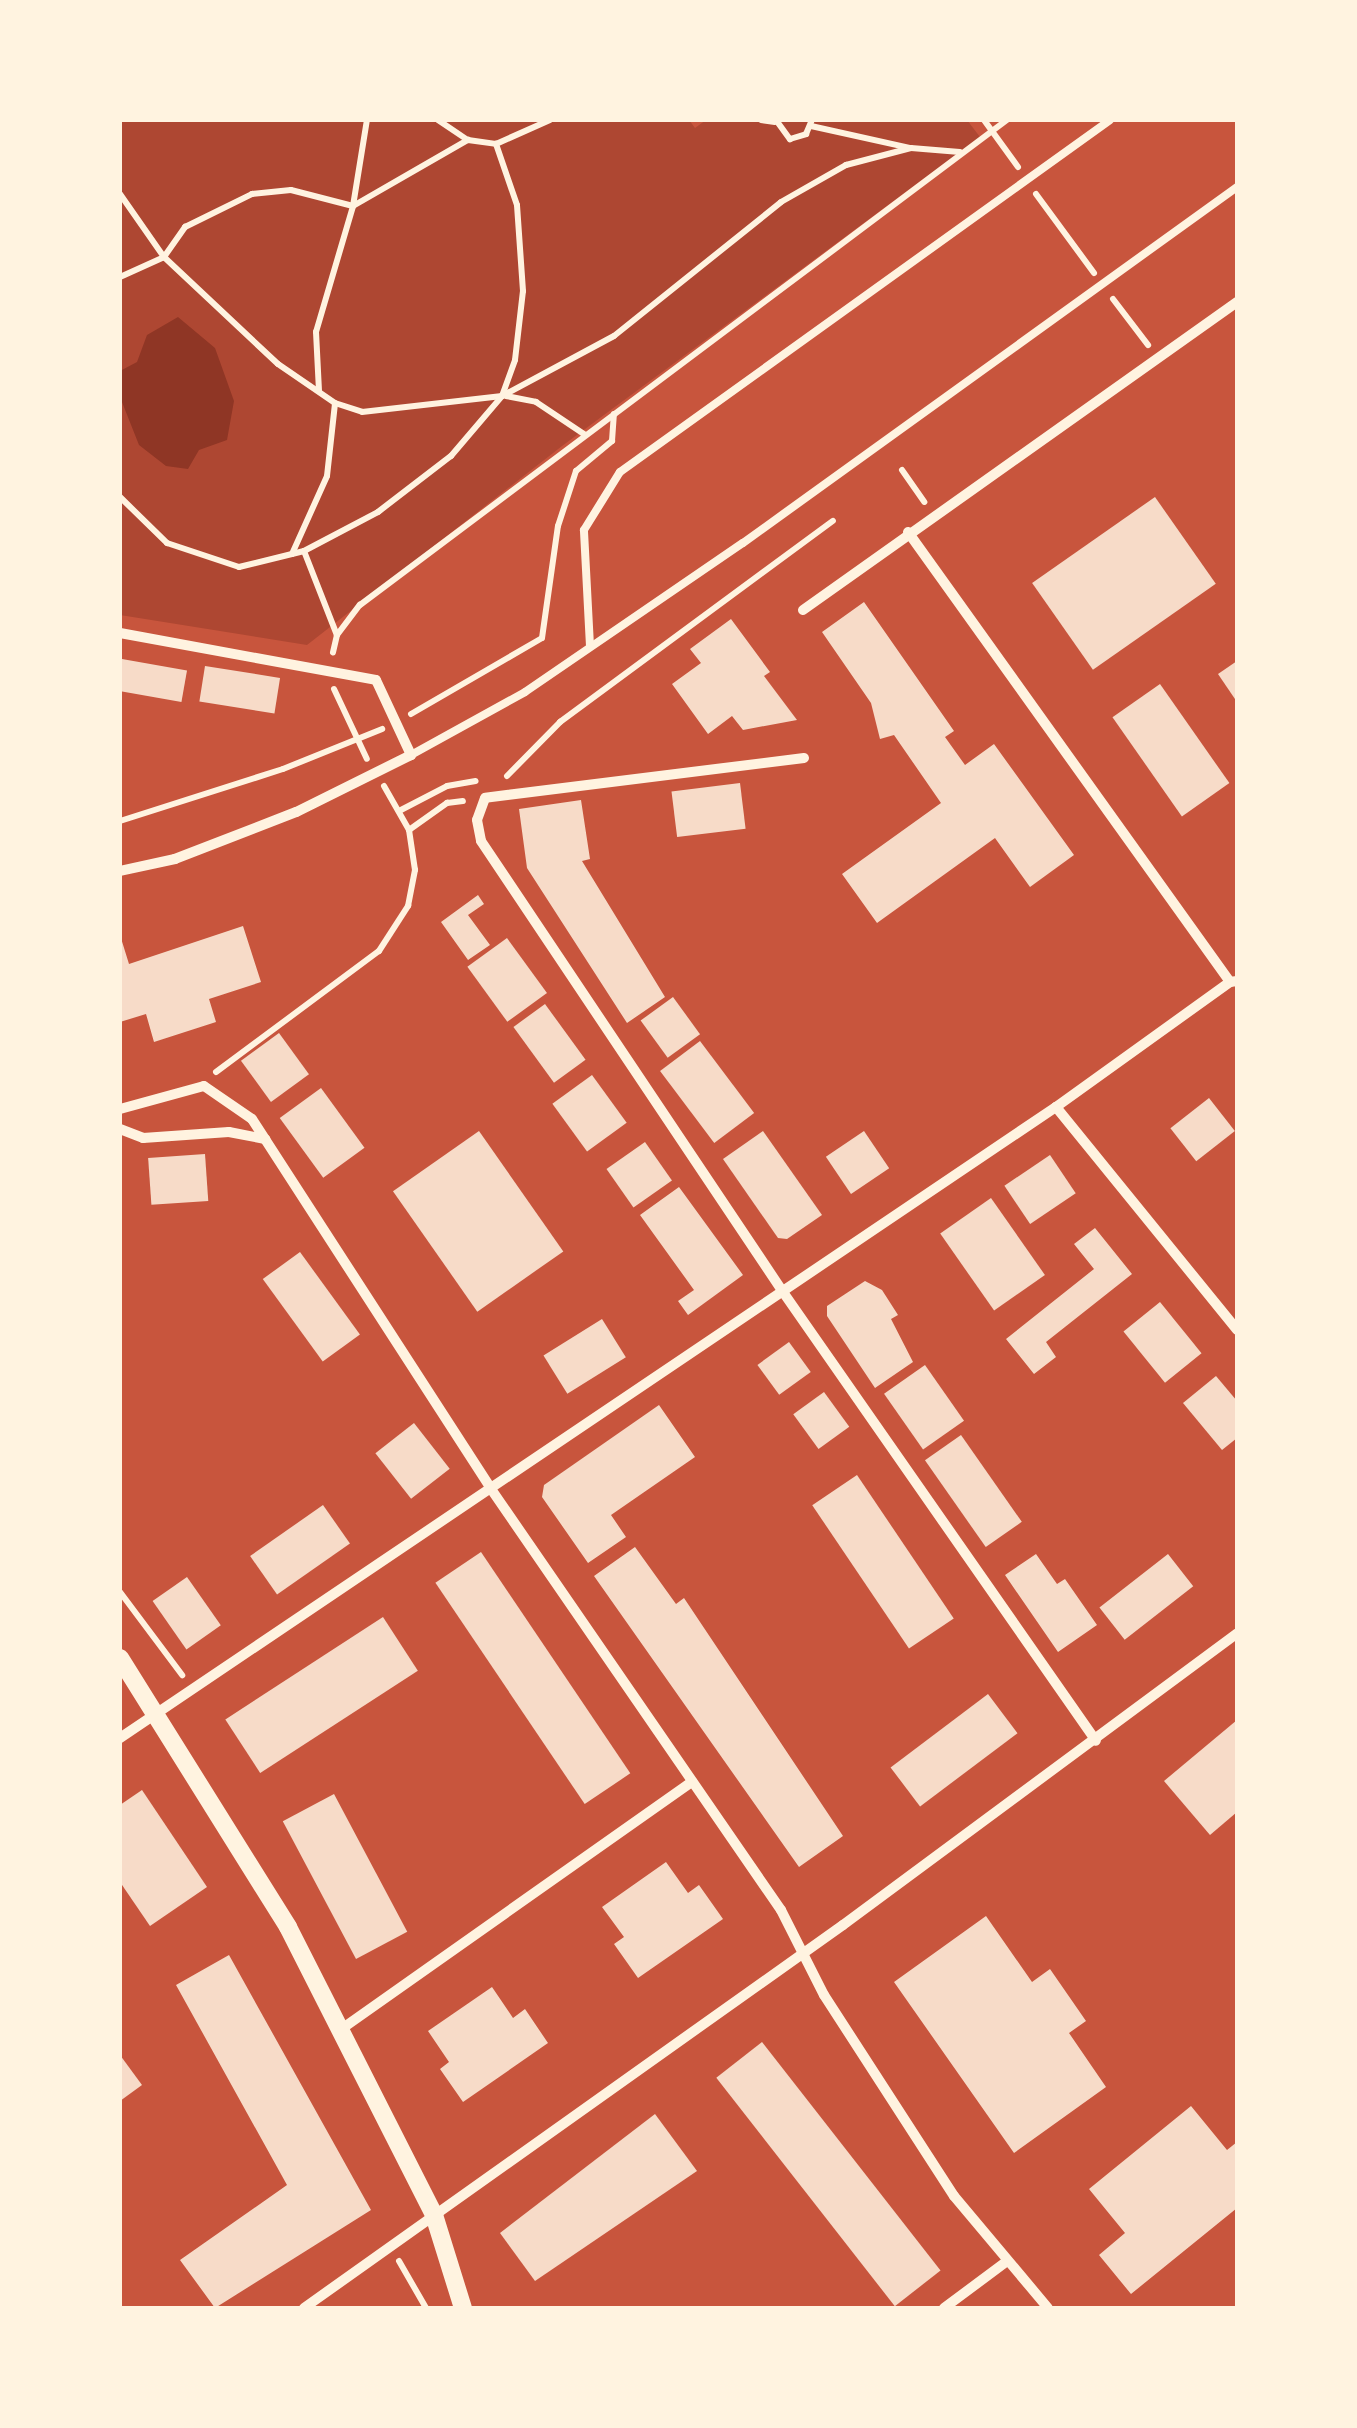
<!DOCTYPE html>
<html>
<head>
<meta charset="utf-8">
<style>
  body { margin:0 }
  #map { position:relative; width:1357px; height:2428px; overflow:hidden; background:#c8553d; font-family:Signika,sans-serif }
  div>[style] { position:absolute }
  [style*='--x'] { left:calc(var(--x)*1px); top:calc(var(--y)*1px); width:calc(var(--w)*1px); rotate:calc(var(--a)*1deg) }
  .green>* { inset:0; background:#ae4732 }
  .water>* { inset:0; background:#8f3625 }
  .building>* { inset:0; background:#f7dbc8; transform-origin:0 0 }
  .path>* { height:6px; margin:-3px; padding:0 3px; transform-origin:3px; border-radius:3px; background:#fff3e0 }
  .service>* { height:8px; margin:-4px; padding:0 4px; transform-origin:4px; border-radius:4px; background:#fff3e0 }
  .minor>* { height:10px; margin:-5px; padding:0 5px; transform-origin:5px; border-radius:5px; background:#fff3e0 }
  .tertiary>* { height:18px; margin:-9px; padding:0 9px; transform-origin:9px; border-radius:9px; background:#fff3e0 }
  span { translate:-50% -50%; white-space:nowrap; text-align:center; line-height:1.15; -webkit-text-stroke:9px #fff3e0; paint-order:stroke }
  .frame { position:absolute; inset:0; border:122px solid #fff3e0; pointer-events:none }
</style>
</head>
<body>
<div id="map">
  <div class="green">
    <i style="clip-path:polygon(120px 120px,689px 120px,695px 128px,706px 120px,967px 120px,980px 137px,562px 446px,307px 645px,120px 615px)"></i>
  </div>
  <div class="water">
    <i style="clip-path:polygon(178px 317px,215px 348px,234px 401px,227px 440px,199px 450px,188px 469px,166px 466px,139px 445px,120px 397px,120px 371px,137px 362px,147px 335px)"></i>
  </div>
  <div class="building">
    <i style="left:1155px;top:497px;width:106px;height:150px;rotate:55deg"></i>
    <i style="clip-path:polygon(864px 602px,954px 731px,945px 737px,965px 765px,994px 744px,1074px 855px,1030px 887px,995px 838px,877px 923px,842px 874px,941px 803px,894px 735px,880px 739px,871px 703px,822px 632px)"></i>
    <i style="clip-path:polygon(731px 619px,770px 672px,764px 676px,797px 720px,743px 730px,732px 716px,708px 734px,672px 684px,701px 663px,690px 649px)"></i>
    <i style="left:122px;top:659px;width:66px;height:32px;rotate:10deg"></i>
    <i style="clip-path:polygon(1237px 661px,1237px 702px,1218px 674px)"></i>
    <i style="left:205px;top:666px;width:76px;height:36px;rotate:9deg"></i>
    <i style="left:1160px;top:684px;width:121px;height:58px;rotate:55deg"></i>
    <i style="left:740px;top:783px;width:46px;height:69px;rotate:83deg"></i>
    <i style="clip-path:polygon(581px 800px,590px 859px,582px 861px,665px 997px,627px 1023px,527px 868px,519px 809px)"></i>
    <i style="clip-path:polygon(478px 895px,484px 904px,468px 915px,490px 945px,468px 960px,441px 922px)"></i>
    <i style="clip-path:polygon(243px 926px,261px 982px,209px 999px,216px 1022px,154px 1042px,146px 1014px,120px 1022px,120px 935px,129px 964px)"></i>
    <i style="left:507px;top:938px;width:68px;height:49px;rotate:54deg"></i>
    <i style="left:673px;top:997px;width:46px;height:40px;rotate:54deg"></i>
    <i style="left:545px;top:1004px;width:69px;height:39px;rotate:54deg"></i>
    <i style="left:279px;top:1033px;width:51px;height:47px;rotate:54deg"></i>
    <i style="left:700px;top:1041px;width:90px;height:50px;rotate:53deg"></i>
    <i style="left:592px;top:1075px;width:59px;height:49px;rotate:54deg"></i>
    <i style="left:321px;top:1088px;width:74px;height:51px;rotate:54deg"></i>
    <i style="left:1209px;top:1098px;width:42px;height:49px;rotate:52deg"></i>
    <i style="left:479px;top:1131px;width:147px;height:105px;rotate:55deg"></i>
    <i style="clip-path:polygon(763px 1131px,822px 1215px,787px 1239px,778px 1238px,723px 1159px)"></i>
    <i style="left:864px;top:1131px;width:45px;height:46px;rotate:56deg"></i>
    <i style="left:645px;top:1142px;width:47px;height:47px;rotate:55deg"></i>
    <i style="left:205px;top:1154px;width:47px;height:57px;rotate:86deg"></i>
    <i style="left:1050px;top:1155px;width:46px;height:55px;rotate:56deg"></i>
    <i style="clip-path:polygon(679px 1187px,743px 1275px,688px 1315px,678px 1301px,694px 1290px,640px 1215px)"></i>
    <i style="left:991px;top:1198px;width:94px;height:62px;rotate:55deg"></i>
    <i style="clip-path:polygon(1095px 1228px,1132px 1274px,1046px 1342px,1056px 1357px,1034px 1374px,1006px 1339px,1094px 1269px,1074px 1244px)"></i>
    <i style="left:300px;top:1252px;width:102px;height:46px;rotate:54deg"></i>
    <i style="clip-path:polygon(865px 1281px,882px 1290px,898px 1315px,891px 1319px,913px 1362px,875px 1388px,827px 1316px,827px 1306px)"></i>
    <i style="left:1160px;top:1302px;width:66px;height:47px;rotate:51deg"></i>
    <i style="left:602px;top:1319px;width:45px;height:69px;rotate:58deg"></i>
    <i style="left:789px;top:1342px;width:37px;height:39px;rotate:54deg"></i>
    <i style="left:925px;top:1365px;width:68px;height:50px;rotate:55deg"></i>
    <i style="clip-path:polygon(1216px 1376px,1237px 1401px,1237px 1438px,1222px 1450px,1183px 1403px)"></i>
    <i style="left:824px;top:1392px;width:43px;height:38px;rotate:54deg"></i>
    <i style="clip-path:polygon(659px 1405px,695px 1457px,611px 1515px,626px 1537px,588px 1563px,542px 1497px,544px 1485px)"></i>
    <i style="left:414px;top:1423px;width:58px;height:49px;rotate:52deg"></i>
    <i style="left:961px;top:1435px;width:106px;height:44px;rotate:55deg"></i>
    <i style="left:857px;top:1475px;width:173px;height:54px;rotate:56deg"></i>
    <i style="left:323px;top:1505px;width:47px;height:89px;rotate:55deg"></i>
    <i style="clip-path:polygon(635px 1547px,676px 1604px,684px 1598px,843px 1836px,799px 1867px,594px 1576px)"></i>
    <i style="left:481px;top:1552px;width:267px;height:55px;rotate:56deg"></i>
    <i style="clip-path:polygon(1036px 1554px,1057px 1584px,1065px 1579px,1097px 1625px,1058px 1652px,1005px 1575px)"></i>
    <i style="left:1168px;top:1554px;width:41px;height:87px;rotate:52deg"></i>
    <i style="left:187px;top:1577px;width:59px;height:42px;rotate:55deg"></i>
    <i style="left:383px;top:1617px;width:64px;height:188px;rotate:57deg"></i>
    <i style="left:988px;top:1694px;width:49px;height:122px;rotate:53deg"></i>
    <i style="clip-path:polygon(1237px 1720px,1237px 1812px,1210px 1835px,1164px 1781px)"></i>
    <i style="clip-path:polygon(142px 1790px,207px 1887px,150px 1926px,120px 1882px,120px 1805px)"></i>
    <i style="left:334px;top:1794px;width:156px;height:58px;rotate:62deg"></i>
    <i style="clip-path:polygon(666px 1862px,688px 1893px,699px 1885px,723px 1919px,638px 1978px,614px 1944px,624px 1937px,602px 1907px)"></i>
    <i style="clip-path:polygon(986px 1916px,1032px 1982px,1050px 1969px,1086px 2021px,1069px 2033px,1106px 2087px,1014px 2153px,894px 1982px)"></i>
    <i style="clip-path:polygon(229px 1955px,371px 2210px,215px 2308px,180px 2260px,287px 2185px,176px 1985px)"></i>
    <i style="clip-path:polygon(492px 1987px,513px 2018px,525px 2009px,548px 2043px,463px 2102px,440px 2069px,449px 2062px,428px 2031px)"></i>
    <i style="left:762px;top:2042px;width:290px;height:58px;rotate:52deg"></i>
    <i style="clip-path:polygon(120px 2055px,142px 2085px,120px 2101px)"></i>
    <i style="clip-path:polygon(1191px 2106px,1227px 2150px,1237px 2142px,1237px 2208px,1131px 2294px,1099px 2255px,1125px 2233px,1089px 2189px)"></i>
    <i style="clip-path:polygon(655px 2114px,697px 2171px,535px 2281px,500px 2233px)"></i>
  </div>
  <div class="path">
    <i style="--x:438;--y:120;--w:36;--a:34"></i>
    <i style="--x:761;--y:120;--w:14;--a:8"></i>
    <i style="--x:776;--y:120;--w:24;--a:54"></i>
    <i style="--x:790;--y:139;--w:17;--a:-17"></i>
    <i style="--x:806;--y:134;--w:15;--a:-67"></i>
    <i style="--x:984;--y:120;--w:58;--a:54.1"></i>
    <i style="--x:811;--y:126;--w:101;--a:12.5"></i>
    <i style="--x:120;--y:194;--w:77;--a:55.1"></i>
    <i style="--x:164;--y:257;--w:156;--a:43.2"></i>
    <i style="--x:278;--y:364;--w:69;--a:34.4"></i>
    <i style="--x:335;--y:403;--w:28;--a:18"></i>
    <i style="--x:362;--y:412;--w:141;--a:-6.5"></i>
    <i style="--x:502;--y:396;--w:38;--a:-70"></i>
    <i style="--x:515;--y:360;--w:69;--a:-83.4"></i>
    <i style="--x:523;--y:291;--w:86;--a:-94"></i>
    <i style="--x:517;--y:205;--w:65;--a:-109"></i>
    <i style="--x:496;--y:144;--w:59;--a:-24"></i>
    <i style="--x:1036;--y:194;--w:98;--a:53.7"></i>
    <i style="--x:120;--y:277;--w:48;--a:-24.4"></i>
    <i style="--x:164;--y:257;--w:37;--a:-55"></i>
    <i style="--x:185;--y:227;--w:75;--a:-26.2"></i>
    <i style="--x:252;--y:194;--w:39;--a:-6"></i>
    <i style="--x:291;--y:190;--w:64;--a:14.5"></i>
    <i style="--x:353;--y:206;--w:87;--a:-80.8"></i>
    <i style="--x:1113;--y:299;--w:58;--a:52.7"></i>
    <i style="--x:319;--y:391;--w:59;--a:-92.9"></i>
    <i style="--x:316;--y:332;--w:131;--a:-73.6"></i>
    <i style="--x:353;--y:206;--w:133;--a:-29.9"></i>
    <i style="--x:468;--y:140;--w:28;--a:8"></i>
    <i style="--x:506;--y:396;--w:31;--a:11"></i>
    <i style="--x:536;--y:402;--w:58;--a:33.7"></i>
    <i style="--x:902;--y:470;--w:39;--a:55"></i>
    <i style="--x:120;--y:497;--w:66;--a:44.4"></i>
    <i style="--x:167;--y:543;--w:76;--a:18.4"></i>
    <i style="--x:239;--y:567;--w:67;--a:-13.8"></i>
    <i style="--x:304;--y:551;--w:84;--a:-27.8"></i>
    <i style="--x:378;--y:512;--w:92;--a:-37.5"></i>
    <i style="--x:451;--y:456;--w:79;--a:-49.6"></i>
    <i style="--x:502;--y:396;--w:127;--a:-28.2"></i>
    <i style="--x:614;--y:336;--w:214;--a:-38.7"></i>
    <i style="--x:781;--y:202;--w:75;--a:-29.6"></i>
    <i style="--x:846;--y:165;--w:67;--a:-14.7"></i>
    <i style="--x:911;--y:148;--w:49;--a:4.7"></i>
    <i style="--x:304;--y:551;--w:90;--a:68.6"></i>
    <i style="--x:337;--y:635;--w:18;--a:103"></i>
    <i style="--x:292;--y:554;--w:85;--a:-65.8"></i>
    <i style="--x:327;--y:476;--w:73;--a:-83.7"></i>
    <i style="--x:337;--y:635;--w:38;--a:-53"></i>
    <i style="--x:360;--y:605;--w:809;--a:-36.86"></i>
    <i style="--x:334;--y:689;--w:77;--a:64.8"></i>
    <i style="--x:411;--y:714;--w:151;--a:-30.1"></i>
    <i style="--x:542;--y:638;--w:113;--a:-81.9"></i>
    <i style="--x:558;--y:526;--w:58;--a:-71.9"></i>
    <i style="--x:576;--y:471;--w:47;--a:-39.8"></i>
    <i style="--x:612;--y:441;--w:27;--a:-86"></i>
    <i style="--x:507;--y:776;--w:76;--a:-45.5"></i>
    <i style="--x:560;--y:722;--w:339;--a:-36.4"></i>
    <i style="--x:384;--y:786;--w:51;--a:60.4"></i>
    <i style="--x:409;--y:830;--w:47;--a:-35.4"></i>
    <i style="--x:447;--y:803;--w:16;--a:-7"></i>
    <i style="--x:399;--y:811;--w:54;--a:-27.5"></i>
    <i style="--x:447;--y:786;--w:29;--a:-10"></i>
    <i style="--x:120;--y:821;--w:171;--a:-17.7"></i>
    <i style="--x:283;--y:769;--w:107;--a:-22"></i>
    <i style="--x:216;--y:1072;--w:203;--a:-36.6"></i>
    <i style="--x:379;--y:951;--w:54;--a:-57.2"></i>
    <i style="--x:408;--y:906;--w:37;--a:-79"></i>
    <i style="--x:415;--y:870;--w:40;--a:-98.5"></i>
    <i style="--x:120;--y:1592;--w:104;--a:53.2"></i>
    <i style="--x:399;--y:2261;--w:54;--a:60.1"></i>
  </div>
  <div class="service">
    <i style="--x:590;--y:646;--w:116;--a:-93"></i>
    <i style="--x:584;--y:530;--w:68;--a:-58.2"></i>
    <i style="--x:620;--y:472;--w:603;--a:-35.69"></i>
    <i style="--x:411;--y:755;--w:130;--a:-28.9"></i>
    <i style="--x:525;--y:692;--w:264;--a:-34.4"></i>
    <i style="--x:743;--y:543;--w:609;--a:-35.78"></i>
  </div>
  <div class="minor">
    <i style="--x:908;--y:532;--w:553;--a:54.41"></i>
    <i style="--x:1230;--y:982;--w:7;--a:-8"></i>
    <i style="--x:803;--y:610;--w:532;--a:-35.36"></i>
    <i style="--x:120;--y:633;--w:260;--a:10.4"></i>
    <i style="--x:376;--y:680;--w:83;--a:65"></i>
    <i style="--x:411;--y:755;--w:128;--a:153.6"></i>
    <i style="--x:296;--y:812;--w:130;--a:158.8"></i>
    <i style="--x:175;--y:859;--w:56;--a:167.7"></i>
    <i style="--x:804;--y:758;--w:321;--a:172.9"></i>
    <i style="--x:485;--y:798;--w:23;--a:110"></i>
    <i style="--x:477;--y:820;--w:21;--a:79"></i>
    <i style="--x:481;--y:841;--w:543;--a:56.19"></i>
    <i style="--x:783;--y:1292;--w:547;--a:55.12"></i>
    <i style="--x:1056;--y:1107;--w:287;--a:50.9"></i>
    <i style="--x:120;--y:1109;--w:87;--a:-15.3"></i>
    <i style="--x:204;--y:1086;--w:58;--a:34.5"></i>
    <i style="--x:252;--y:1119;--w:437;--a:57.1"></i>
    <i style="--x:489;--y:1486;--w:515;--a:55.45"></i>
    <i style="--x:781;--y:1910;--w:95;--a:63.2"></i>
    <i style="--x:824;--y:1995;--w:239;--a:57.1"></i>
    <i style="--x:954;--y:2196;--w:146;--a:50"></i>
    <i style="--x:120;--y:1129;--w:25;--a:21"></i>
    <i style="--x:143;--y:1138;--w:86;--a:-4"></i>
    <i style="--x:229;--y:1132;--w:37;--a:11"></i>
    <i style="--x:120;--y:1738;--w:1129;--a:-33.99"></i>
    <i style="--x:1056;--y:1107;--w:214;--a:-35.7"></i>
    <i style="--x:340;--y:2030;--w:431;--a:-35.2"></i>
    <i style="--x:304;--y:2308;--w:661;--a:-35.4"></i>
    <i style="--x:843;--y:1925;--w:490;--a:-36.5"></i>
    <i style="--x:944;--y:2308;--w:77;--a:-36.6"></i>
  </div>
  <div class="tertiary">
    <i style="--x:120;--y:1658;--w:317;--a:58"></i>
    <i style="--x:288;--y:1927;--w:323;--a:63.1"></i>
    <i style="--x:434;--y:2215;--w:97;--a:72.7"></i>
  </div>
  <div class="frame"></div>
</div>
</body>
</html>
